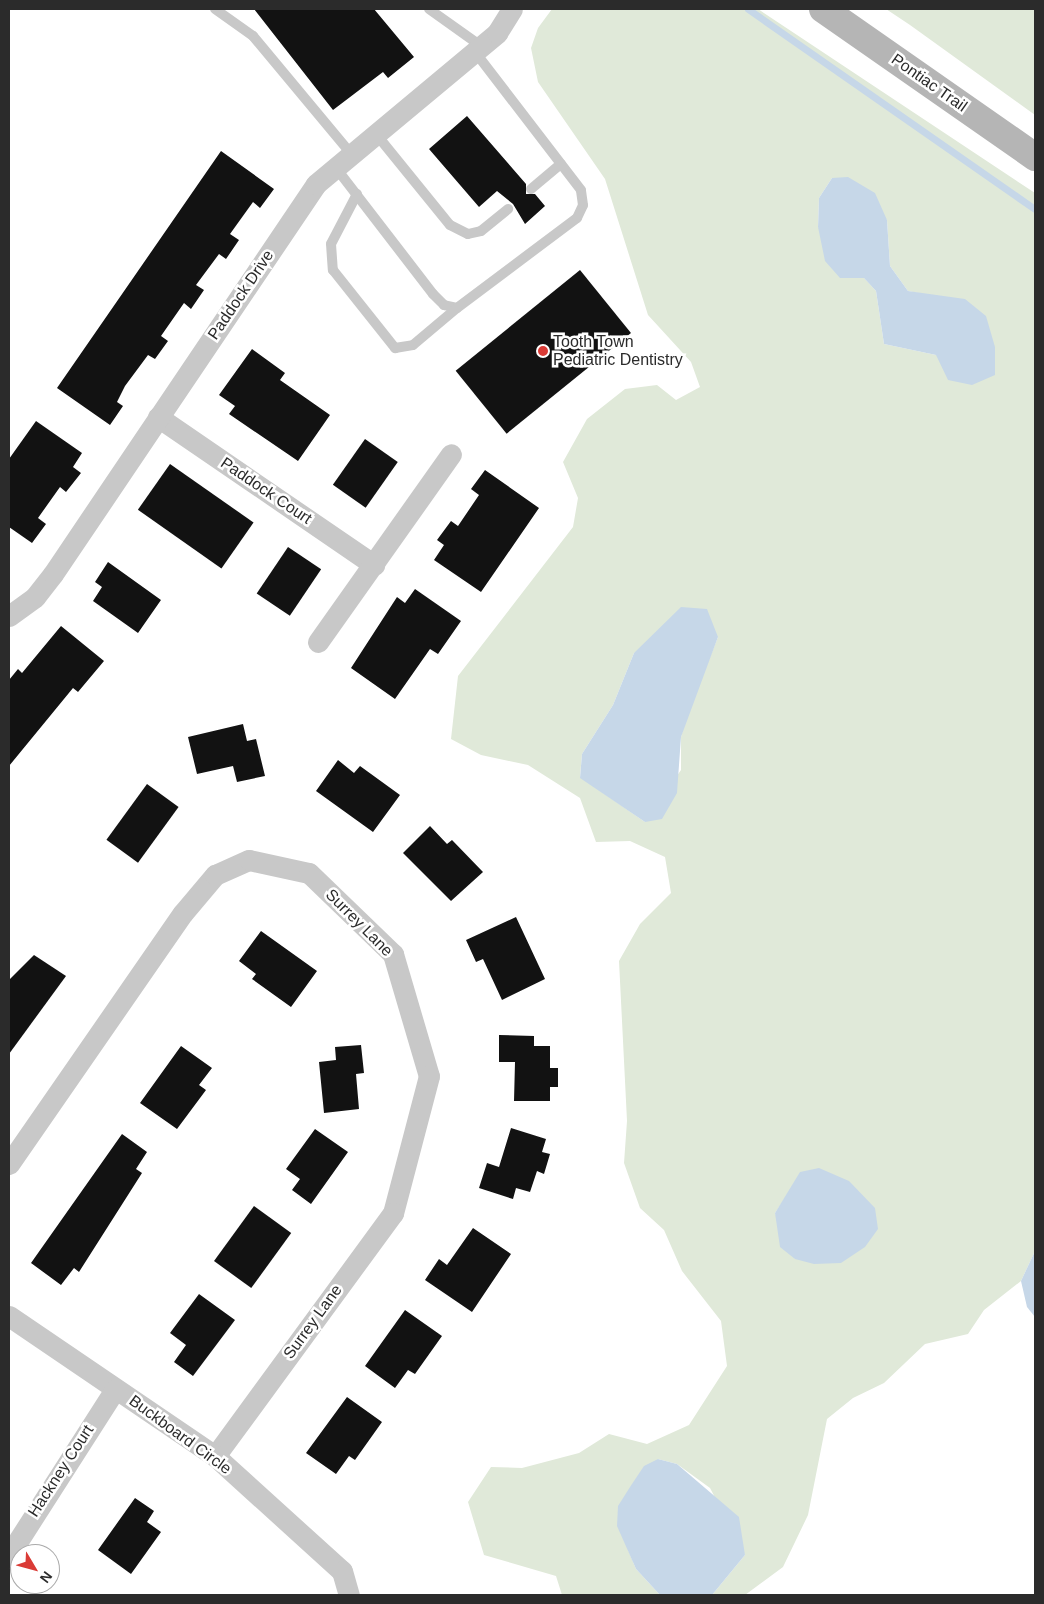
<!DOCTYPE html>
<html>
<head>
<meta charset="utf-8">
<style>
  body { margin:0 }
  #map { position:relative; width:1044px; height:1604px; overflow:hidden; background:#fff; font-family:Helvetica,sans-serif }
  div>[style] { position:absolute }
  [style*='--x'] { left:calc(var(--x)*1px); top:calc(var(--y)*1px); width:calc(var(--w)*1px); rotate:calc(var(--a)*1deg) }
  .green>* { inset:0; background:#e0e9d9 }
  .water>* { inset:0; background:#c6d7e8 }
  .stream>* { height:7px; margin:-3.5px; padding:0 3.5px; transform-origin:3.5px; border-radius:3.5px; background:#c6d7e8 }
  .building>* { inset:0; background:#121212; transform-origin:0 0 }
  .lane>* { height:10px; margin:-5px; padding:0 5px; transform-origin:5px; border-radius:5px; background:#c8c8c8 }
  .street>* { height:21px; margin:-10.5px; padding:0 10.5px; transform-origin:10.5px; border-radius:10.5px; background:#c8c8c8 }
  .secondary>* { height:28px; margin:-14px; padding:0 14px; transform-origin:14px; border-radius:14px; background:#b5b5b5 }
  .dots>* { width:14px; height:14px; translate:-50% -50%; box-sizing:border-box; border:2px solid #fff; border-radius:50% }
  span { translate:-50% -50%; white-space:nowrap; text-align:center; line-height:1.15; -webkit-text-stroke:5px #fff; paint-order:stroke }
  .street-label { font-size:16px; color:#2b2b2b }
  .poi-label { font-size:16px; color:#2b2b2b }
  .left { translate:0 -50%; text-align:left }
  .frame { position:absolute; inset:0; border:10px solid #2b2b2b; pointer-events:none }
  .north { position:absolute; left:10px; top:1544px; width:50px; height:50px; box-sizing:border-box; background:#fff; border:1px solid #aaa; border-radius:50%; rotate:127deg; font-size:14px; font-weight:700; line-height:20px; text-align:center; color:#2b2b2b }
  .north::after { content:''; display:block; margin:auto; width:18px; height:22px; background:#da3b36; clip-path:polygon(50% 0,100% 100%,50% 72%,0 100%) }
</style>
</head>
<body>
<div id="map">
  <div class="green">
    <i style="clip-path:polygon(evenodd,552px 9px,758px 9px,1035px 193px,1035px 1251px,1021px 1281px,984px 1310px,968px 1334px,925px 1344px,884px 1383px,853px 1398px,827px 1419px,808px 1515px,783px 1567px,745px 1595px,712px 1595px,745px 1555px,710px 1488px,677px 1464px,658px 1459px,628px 1550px,636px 1569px,660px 1595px,562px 1595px,556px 1576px,484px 1555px,468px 1502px,491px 1467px,522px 1468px,579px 1453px,609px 1434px,647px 1444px,689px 1425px,727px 1366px,721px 1321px,682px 1271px,664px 1230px,640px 1208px,624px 1163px,627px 1121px,619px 961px,640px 924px,671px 893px,665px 857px,630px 841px,596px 842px,580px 798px,528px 765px,481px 755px,451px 739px,458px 676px,573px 527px,578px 498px,563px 462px,587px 419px,625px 389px,657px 385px,676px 400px,700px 387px,691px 362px,648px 315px,605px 179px,538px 82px,531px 48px,538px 28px,552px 9px,832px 178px,887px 220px,890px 266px,908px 291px,933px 296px,936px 355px,884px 344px,876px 291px,818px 227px,819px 198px,832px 178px,552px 9px,718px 637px,687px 715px,681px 737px,681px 770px,645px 822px,580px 777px,582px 754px,613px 705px,634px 653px,718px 637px,552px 9px,785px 1198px,795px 1259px,775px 1213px,785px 1198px)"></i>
    <i style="clip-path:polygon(886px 9px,1035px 9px,1035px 115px,910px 25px)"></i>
  </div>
  <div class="water">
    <i style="clip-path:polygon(848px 177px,875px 193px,887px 220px,890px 266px,908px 291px,965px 299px,986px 316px,995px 347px,995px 375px,972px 385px,948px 380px,936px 355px,884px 344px,876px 291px,864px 278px,840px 278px,825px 261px,818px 227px,819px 198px,832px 178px)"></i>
    <i style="clip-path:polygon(681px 607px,707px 609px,718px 637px,681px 737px,677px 793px,662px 819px,645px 822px,580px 778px,582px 754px,613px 705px,634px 653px)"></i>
    <i style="clip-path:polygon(819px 1168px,849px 1181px,875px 1208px,878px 1229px,865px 1247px,841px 1263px,814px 1264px,795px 1259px,780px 1247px,775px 1213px,800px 1172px)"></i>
    <i style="clip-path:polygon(1035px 1251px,1035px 1317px,1027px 1307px,1021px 1281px)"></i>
    <i style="clip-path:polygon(658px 1459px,677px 1464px,739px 1517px,745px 1555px,712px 1595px,660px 1595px,636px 1569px,617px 1526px,618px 1506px,630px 1487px,644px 1466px)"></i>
  </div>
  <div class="stream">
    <i style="--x:748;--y:9;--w:350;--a:34.9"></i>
  </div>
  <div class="building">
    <i style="clip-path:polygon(254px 9px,374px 9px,414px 57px,388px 78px,383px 72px,333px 110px)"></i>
    <i style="clip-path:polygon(467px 116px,526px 184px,526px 194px,535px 194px,545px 206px,525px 224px,513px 204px,497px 191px,479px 207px,429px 149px)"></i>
    <i style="clip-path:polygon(221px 151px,274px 189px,260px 208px,253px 202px,230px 234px,239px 240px,226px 259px,219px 254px,196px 285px,204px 290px,191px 309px,184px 303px,161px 336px,168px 341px,155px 359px,148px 355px,125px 386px,117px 402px,123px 406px,110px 425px,57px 388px)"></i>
    <i style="left:580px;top:270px;width:81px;height:160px;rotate:51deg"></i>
    <i style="clip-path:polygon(252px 349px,285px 373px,280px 380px,330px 415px,298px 461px,229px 414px,235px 406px,219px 395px)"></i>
    <i style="clip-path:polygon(36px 421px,82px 453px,73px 467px,81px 473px,66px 492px,60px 487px,38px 518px,46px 524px,32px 543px,9px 527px,9px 459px)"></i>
    <i style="left:365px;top:439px;width:40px;height:56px;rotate:35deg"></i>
    <i style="left:170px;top:464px;width:102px;height:56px;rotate:35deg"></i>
    <i style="clip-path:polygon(485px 470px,539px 508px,481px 592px,434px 560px,444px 545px,437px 540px,451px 521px,458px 526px,479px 495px,471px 489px)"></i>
    <i style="left:288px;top:547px;width:40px;height:56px;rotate:34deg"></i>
    <i style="clip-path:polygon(108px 562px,161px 600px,138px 633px,93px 601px,102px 587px,95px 582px)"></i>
    <i style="clip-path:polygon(415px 589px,461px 621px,438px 654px,430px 649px,395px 699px,351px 668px,397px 597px,405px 603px)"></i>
    <i style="clip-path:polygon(61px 626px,104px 661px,78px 692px,73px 688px,9px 766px,9px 680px,18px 669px,22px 673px)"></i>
    <i style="clip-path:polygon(243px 724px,247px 741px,256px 739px,265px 776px,237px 782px,233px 766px,197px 774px,188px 737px)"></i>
    <i style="clip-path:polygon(338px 760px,354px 773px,360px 766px,400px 795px,373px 832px,316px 791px)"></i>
    <i style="left:147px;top:784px;width:39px;height:69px;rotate:36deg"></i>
    <i style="clip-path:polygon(430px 826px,447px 844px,452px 840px,483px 872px,451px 901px,403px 853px)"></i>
    <i style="clip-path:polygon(516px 917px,545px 979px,502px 1000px,483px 959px,476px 962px,466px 940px)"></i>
    <i style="clip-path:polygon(261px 931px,317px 971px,291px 1007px,252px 979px,256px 974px,239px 961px)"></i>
    <i style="clip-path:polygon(34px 955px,66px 976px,9px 1054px,9px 980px)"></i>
    <i style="clip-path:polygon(499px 1035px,534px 1036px,534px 1046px,550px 1046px,550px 1068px,558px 1068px,558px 1087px,550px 1087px,550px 1101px,514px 1101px,515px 1062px,499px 1062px)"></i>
    <i style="clip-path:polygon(361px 1045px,364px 1073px,356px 1074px,359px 1109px,324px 1113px,319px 1062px,336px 1060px,335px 1047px)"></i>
    <i style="clip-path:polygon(181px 1046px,212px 1068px,199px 1085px,206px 1090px,177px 1129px,140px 1103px)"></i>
    <i style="clip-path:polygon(511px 1128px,546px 1139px,542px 1152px,550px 1154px,544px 1174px,537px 1171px,530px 1192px,516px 1188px,513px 1199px,479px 1188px,487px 1163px,499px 1167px)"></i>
    <i style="clip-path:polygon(315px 1129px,348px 1152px,311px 1204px,292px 1190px,300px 1179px,286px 1169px)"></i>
    <i style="clip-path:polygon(122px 1134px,147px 1152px,136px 1169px,142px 1173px,79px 1272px,74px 1268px,61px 1285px,31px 1263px)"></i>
    <i style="left:254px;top:1206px;width:46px;height:68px;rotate:36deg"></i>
    <i style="clip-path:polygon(473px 1228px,511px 1254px,472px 1312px,425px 1280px,439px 1259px,447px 1265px)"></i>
    <i style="clip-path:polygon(199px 1294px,235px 1320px,193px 1376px,174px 1362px,186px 1345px,170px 1333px)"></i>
    <i style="clip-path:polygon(405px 1310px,442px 1336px,415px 1374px,408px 1370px,395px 1388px,365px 1366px)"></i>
    <i style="clip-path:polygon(347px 1397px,382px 1422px,355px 1460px,349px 1456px,336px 1474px,306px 1453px)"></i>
    <i style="clip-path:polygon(135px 1498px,154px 1511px,147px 1522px,161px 1532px,131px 1574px,98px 1550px)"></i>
  </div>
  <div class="lane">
    <i style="--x:215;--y:9;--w:47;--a:35.4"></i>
    <i style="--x:253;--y:36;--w:155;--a:50.2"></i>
    <i style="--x:429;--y:9;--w:64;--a:35.4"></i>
    <i style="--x:376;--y:134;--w:117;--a:50.9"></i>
    <i style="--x:450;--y:225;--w:20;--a:27"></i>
    <i style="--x:468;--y:234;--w:13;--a:-13"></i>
    <i style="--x:481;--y:231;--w:35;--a:-39"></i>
    <i style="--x:336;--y:168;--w:159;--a:52.4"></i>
    <i style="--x:433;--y:294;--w:16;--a:45"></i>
    <i style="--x:444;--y:305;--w:13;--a:13"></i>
    <i style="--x:457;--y:308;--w:150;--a:-36.9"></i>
    <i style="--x:577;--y:218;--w:14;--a:-65"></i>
    <i style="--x:583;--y:205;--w:15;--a:-98"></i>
    <i style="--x:581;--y:190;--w:174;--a:-127.5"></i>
    <i style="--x:531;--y:189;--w:39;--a:-40"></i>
    <i style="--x:357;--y:194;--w:56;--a:117.5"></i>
    <i style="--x:331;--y:244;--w:26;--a:86"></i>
    <i style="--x:333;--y:270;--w:100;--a:51.5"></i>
    <i style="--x:395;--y:348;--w:18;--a:-9"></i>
    <i style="--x:413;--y:345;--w:57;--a:-40.1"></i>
  </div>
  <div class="street">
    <i style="--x:158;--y:417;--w:262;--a:34.4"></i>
    <i style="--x:9;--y:616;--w:32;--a:-36"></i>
    <i style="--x:35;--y:597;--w:29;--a:-52"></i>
    <i style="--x:53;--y:574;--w:470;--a:-56"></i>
    <i style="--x:316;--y:184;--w:236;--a:-39.8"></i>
    <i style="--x:497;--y:33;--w:28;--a:-58"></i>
    <i style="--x:318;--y:642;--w:230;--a:-54.7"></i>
    <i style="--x:9;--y:1164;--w:305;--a:-55.3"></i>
    <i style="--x:183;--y:913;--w:50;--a:-49.9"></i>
    <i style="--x:215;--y:875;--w:37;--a:-24"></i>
    <i style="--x:249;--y:860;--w:61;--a:12.2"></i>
    <i style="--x:309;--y:873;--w:117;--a:44"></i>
    <i style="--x:393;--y:954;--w:127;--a:73.6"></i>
    <i style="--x:429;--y:1076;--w:142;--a:104.7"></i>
    <i style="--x:393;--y:1213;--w:301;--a:126.2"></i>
    <i style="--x:9;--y:1316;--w:249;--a:34.2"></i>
    <i style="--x:215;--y:1456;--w:171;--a:42.2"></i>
    <i style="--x:342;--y:1571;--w:25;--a:74"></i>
    <i style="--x:9;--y:1555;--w:197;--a:-57.4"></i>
  </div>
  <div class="secondary">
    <i style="--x:823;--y:9;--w:259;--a:34.9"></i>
  </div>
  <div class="dots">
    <i style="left:543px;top:351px;background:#da3b36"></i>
  </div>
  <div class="street-label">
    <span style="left:929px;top:83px;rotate:35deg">Pontiac Trail</span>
    <span style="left:241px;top:295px;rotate:-56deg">Paddock Drive</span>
    <span style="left:266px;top:491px;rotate:34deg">Paddock Court</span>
    <span style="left:359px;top:923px;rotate:45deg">Surrey Lane</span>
    <span style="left:313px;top:1322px;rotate:-54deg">Surrey Lane</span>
    <span style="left:180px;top:1435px;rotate:36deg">Buckboard Circle</span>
    <span style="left:61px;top:1471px;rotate:-57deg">Hackney Court</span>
  </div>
  <div class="poi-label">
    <span class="left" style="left:553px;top:351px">Tooth Town<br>Pediatric Dentistry</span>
  </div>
  <div class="frame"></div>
  <div class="north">N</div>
</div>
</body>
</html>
